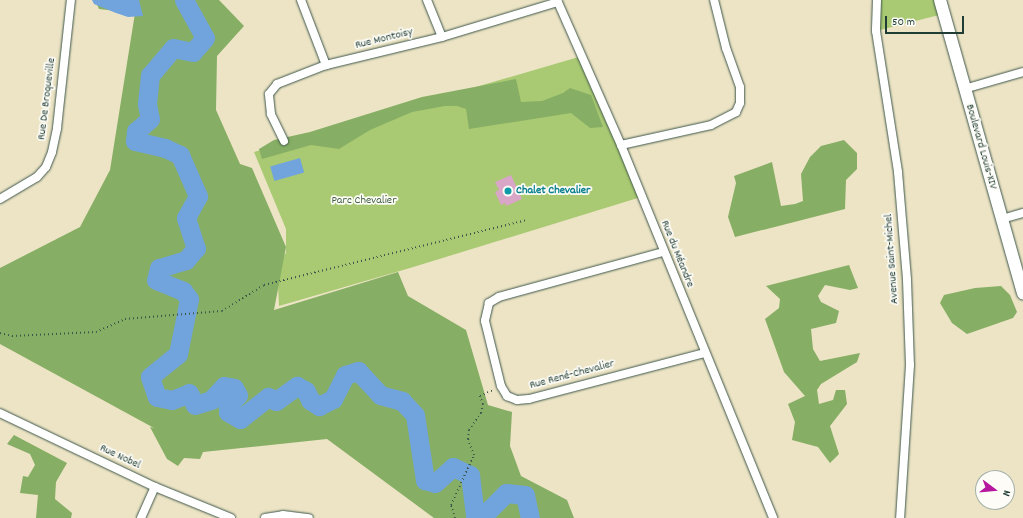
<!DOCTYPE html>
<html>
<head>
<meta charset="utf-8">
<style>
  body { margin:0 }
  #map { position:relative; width:1023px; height:518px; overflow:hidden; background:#ece4c5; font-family:Dekko,sans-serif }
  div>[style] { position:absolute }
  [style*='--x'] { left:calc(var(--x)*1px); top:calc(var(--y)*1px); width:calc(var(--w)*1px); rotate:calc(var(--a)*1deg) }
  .green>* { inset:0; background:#a9ca72 }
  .forest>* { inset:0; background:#86ae64 }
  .water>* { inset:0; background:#71a4dd; transform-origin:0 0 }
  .river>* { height:19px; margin:-9.5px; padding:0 9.5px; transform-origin:9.5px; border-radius:9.5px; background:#71a4dd }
  .building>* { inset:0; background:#d9a6c7 }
  .path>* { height:2px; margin-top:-1px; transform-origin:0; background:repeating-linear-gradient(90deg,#3e564a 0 1px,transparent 0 4px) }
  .roads { filter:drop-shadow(0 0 1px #3e564a) drop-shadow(0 0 1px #3e564a) }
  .street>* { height:8px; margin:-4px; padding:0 4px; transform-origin:4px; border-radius:4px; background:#fff }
  .secondary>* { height:12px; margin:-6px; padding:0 6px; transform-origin:6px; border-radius:6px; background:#fff }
  .dots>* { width:11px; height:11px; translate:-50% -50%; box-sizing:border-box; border:2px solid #fdfcf7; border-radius:50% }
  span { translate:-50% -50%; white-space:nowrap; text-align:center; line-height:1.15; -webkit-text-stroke:3.5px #fdfcf7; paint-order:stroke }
  .street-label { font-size:12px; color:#1f3d34 }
  .culture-label { font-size:12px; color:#0d838f; font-weight:700 }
  .left { translate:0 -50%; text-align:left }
  .park-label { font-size:12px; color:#426044 }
  .north { position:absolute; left:975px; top:470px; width:40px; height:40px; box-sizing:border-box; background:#fdfcf7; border:1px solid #a4b0a9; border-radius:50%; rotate:106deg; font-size:11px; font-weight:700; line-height:16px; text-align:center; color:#1f3d34 }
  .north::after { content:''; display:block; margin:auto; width:14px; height:18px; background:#b5179e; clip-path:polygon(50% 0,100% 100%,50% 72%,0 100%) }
  .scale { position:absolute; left:885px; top:16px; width:79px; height:18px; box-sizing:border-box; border:2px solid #1f3d34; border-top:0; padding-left:5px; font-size:12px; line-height:14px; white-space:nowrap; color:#1f3d34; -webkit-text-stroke:3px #fdfcf7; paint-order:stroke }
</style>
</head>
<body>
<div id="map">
  <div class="green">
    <i style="clip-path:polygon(877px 0,940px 0,943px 14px,876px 31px)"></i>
    <i style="clip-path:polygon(582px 56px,641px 197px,410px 268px,279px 306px,277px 264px,286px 253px,286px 229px,254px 152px)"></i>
  </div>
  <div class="forest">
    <i style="clip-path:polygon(95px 0,219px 0,244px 26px,217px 56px,216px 110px,240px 164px,252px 168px,286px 247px,274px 310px,398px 272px,408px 296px,466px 330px,488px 405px,512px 412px,510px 446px,521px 476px,567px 500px,574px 518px,434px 518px,327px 439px,203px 452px,200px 459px,184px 458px,178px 466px,167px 459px,150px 427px,154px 428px,0 344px,0 268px,80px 227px,110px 170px,135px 13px,99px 9px)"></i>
    <i style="clip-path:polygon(516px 79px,521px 102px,542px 101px,563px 93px,570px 88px,591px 95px,603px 127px,590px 128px,571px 113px,469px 129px,466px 109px,457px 106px,445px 106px,412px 112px,370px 130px,339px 149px,311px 145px,262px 159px,259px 149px,274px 140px,310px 132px,422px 97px)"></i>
    <i style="clip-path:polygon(844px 140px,857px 153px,857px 169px,846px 180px,845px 209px,735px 237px,728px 217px,736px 183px,734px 176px,772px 162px,781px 206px,795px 204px,803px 201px,801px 174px,810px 157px,821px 146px)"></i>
    <i style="clip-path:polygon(849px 265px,858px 288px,850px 290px,825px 285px,818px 296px,821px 302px,839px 311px,836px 323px,811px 329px,813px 349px,820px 361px,860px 353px,857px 362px,821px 384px,817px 390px,819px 404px,833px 400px,836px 390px,845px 390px,847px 404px,830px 426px,839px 454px,830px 463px,818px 447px,792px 440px,795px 422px,788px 404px,805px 396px,784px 372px,765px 319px,779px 308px,780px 299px,766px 286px)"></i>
    <i style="clip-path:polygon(1001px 286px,1010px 295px,1017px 312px,1013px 318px,967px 334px,952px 323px,940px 303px,944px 295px,975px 288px)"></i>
    <i style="clip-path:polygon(14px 435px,67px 463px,56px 482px,55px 499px,72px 513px,71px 518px,36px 518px,38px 495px,20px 493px,23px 476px,28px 477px,35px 465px,30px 454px,7px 444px)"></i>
  </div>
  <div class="water">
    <i style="clip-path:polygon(92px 0,139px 0,143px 16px,128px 17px,116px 13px,94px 4px)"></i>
    <i style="left:300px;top:158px;width:15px;height:31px;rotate:74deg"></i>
  </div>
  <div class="river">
    <i style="--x:184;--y:0;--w:43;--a:61.1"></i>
    <i style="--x:205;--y:38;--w:18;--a:131"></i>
    <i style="--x:193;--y:52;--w:20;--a:-169"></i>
    <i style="--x:173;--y:48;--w:35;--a:130"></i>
    <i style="--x:150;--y:75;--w:29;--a:96"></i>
    <i style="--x:147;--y:104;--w:15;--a:79"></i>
    <i style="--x:150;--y:119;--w:18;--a:139"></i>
    <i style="--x:136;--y:131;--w:10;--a:96"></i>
    <i style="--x:135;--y:141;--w:31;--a:13"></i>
    <i style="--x:165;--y:148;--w:17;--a:25"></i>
    <i style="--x:180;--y:155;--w:45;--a:66.3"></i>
    <i style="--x:198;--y:196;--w:25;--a:119"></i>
    <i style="--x:186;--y:218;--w:32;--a:72"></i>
    <i style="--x:196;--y:248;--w:16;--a:130"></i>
    <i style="--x:186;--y:260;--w:28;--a:163"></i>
    <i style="--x:159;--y:268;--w:12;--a:104"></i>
    <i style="--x:156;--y:280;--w:29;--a:22"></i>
    <i style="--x:183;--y:291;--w:10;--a:53"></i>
    <i style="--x:189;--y:299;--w:56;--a:101.3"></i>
    <i style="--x:178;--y:354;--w:36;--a:141"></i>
    <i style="--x:150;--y:377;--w:21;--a:71"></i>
    <i style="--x:157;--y:397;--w:15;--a:11"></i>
    <i style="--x:172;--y:400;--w:18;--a:-22"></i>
    <i style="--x:189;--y:393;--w:13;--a:63"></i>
    <i style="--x:195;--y:405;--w:17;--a:-17"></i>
    <i style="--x:211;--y:400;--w:19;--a:-47"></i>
    <i style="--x:224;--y:386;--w:10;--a:11"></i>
    <i style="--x:234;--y:388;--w:8;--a:60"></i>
    <i style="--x:238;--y:395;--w:15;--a:132"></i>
    <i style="--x:228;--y:406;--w:6;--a:90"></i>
    <i style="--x:228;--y:412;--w:14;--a:30"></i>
    <i style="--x:240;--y:419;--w:36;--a:-38"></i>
    <i style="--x:268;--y:397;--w:9;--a:27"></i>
    <i style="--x:276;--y:401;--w:26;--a:-36"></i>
    <i style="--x:297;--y:386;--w:10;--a:29"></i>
    <i style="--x:306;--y:391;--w:10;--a:66"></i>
    <i style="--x:310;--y:400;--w:11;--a:34"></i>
    <i style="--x:319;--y:406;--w:16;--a:-27"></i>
    <i style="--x:333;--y:399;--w:27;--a:-63"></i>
    <i style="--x:345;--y:375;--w:14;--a:-17"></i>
    <i style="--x:358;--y:371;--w:33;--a:47"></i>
    <i style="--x:380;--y:395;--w:23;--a:15"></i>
    <i style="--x:402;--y:401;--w:19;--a:47"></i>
    <i style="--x:415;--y:415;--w:66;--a:81.3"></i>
    <i style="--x:425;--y:480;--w:10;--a:17"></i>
    <i style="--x:435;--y:483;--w:24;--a:-42"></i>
    <i style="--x:453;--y:467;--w:19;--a:25"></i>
    <i style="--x:470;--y:475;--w:40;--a:82.9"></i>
    <i style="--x:475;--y:515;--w:11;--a:-10"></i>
    <i style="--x:486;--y:513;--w:28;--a:-45"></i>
    <i style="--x:506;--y:493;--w:19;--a:6"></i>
    <i style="--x:525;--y:495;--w:24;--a:78"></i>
  </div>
  <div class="building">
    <i style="clip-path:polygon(511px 175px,522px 199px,506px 206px,505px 203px,501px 205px,495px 192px,499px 190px,495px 182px)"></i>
  </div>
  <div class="path">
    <i style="--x:0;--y:333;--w:12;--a:14"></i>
    <i style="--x:12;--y:336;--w:84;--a:-2.7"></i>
    <i style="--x:96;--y:332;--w:32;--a:-24"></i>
    <i style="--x:125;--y:319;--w:97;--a:-4.7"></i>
    <i style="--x:222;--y:311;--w:49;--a:-31.8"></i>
    <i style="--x:264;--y:285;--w:270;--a:-13.9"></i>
    <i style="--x:455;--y:518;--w:14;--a:-107"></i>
    <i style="--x:451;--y:505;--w:55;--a:-65.3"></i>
    <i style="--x:474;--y:455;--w:17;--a:-111"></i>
    <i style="--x:468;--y:439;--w:9;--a:-84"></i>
    <i style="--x:469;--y:430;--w:21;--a:-55"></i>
    <i style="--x:481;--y:413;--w:9;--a:-77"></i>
    <i style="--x:483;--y:404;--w:9;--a:-111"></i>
    <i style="--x:480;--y:396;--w:14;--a:-25"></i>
  </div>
  <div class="roads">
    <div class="street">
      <i style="--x:301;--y:0;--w:70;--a:69"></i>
      <i style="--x:427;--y:0;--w:40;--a:68"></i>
      <i style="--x:557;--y:0;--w:158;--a:66.2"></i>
      <i style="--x:621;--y:145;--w:403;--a:67.8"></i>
      <i style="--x:877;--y:0;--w:31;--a:92"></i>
      <i style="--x:876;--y:31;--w:143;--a:81.1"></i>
      <i style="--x:898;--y:172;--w:108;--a:85.2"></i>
      <i style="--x:907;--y:280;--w:85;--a:88"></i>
      <i style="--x:910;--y:365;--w:153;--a:93.7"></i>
      <i style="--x:964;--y:89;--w:61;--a:-16.1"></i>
      <i style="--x:284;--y:141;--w:30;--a:-116"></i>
      <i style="--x:271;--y:114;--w:20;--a:-96"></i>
      <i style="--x:269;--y:94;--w:13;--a:-51"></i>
      <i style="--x:277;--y:84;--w:53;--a:-21.2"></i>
      <i style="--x:326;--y:65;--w:119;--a:-13.6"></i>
      <i style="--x:442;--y:37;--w:121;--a:-16.8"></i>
      <i style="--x:621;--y:145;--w:92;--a:-12.5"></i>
      <i style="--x:711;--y:125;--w:28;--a:-27"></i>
      <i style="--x:736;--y:112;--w:10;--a:-66"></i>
      <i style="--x:740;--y:103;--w:16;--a:-90"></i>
      <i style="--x:740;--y:87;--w:41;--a:-109.7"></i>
      <i style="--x:726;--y:48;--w:49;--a:-104"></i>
      <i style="--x:0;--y:199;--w:43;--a:-30.7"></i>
      <i style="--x:37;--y:177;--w:13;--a:-48"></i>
      <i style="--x:46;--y:167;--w:16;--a:-68"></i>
      <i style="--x:52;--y:152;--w:25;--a:-78"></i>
      <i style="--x:57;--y:128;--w:129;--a:-83.8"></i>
      <i style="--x:1002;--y:219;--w:22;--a:-16"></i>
      <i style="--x:663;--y:252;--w:170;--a:164.7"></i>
      <i style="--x:499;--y:297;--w:12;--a:149"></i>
      <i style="--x:489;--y:303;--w:18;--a:103"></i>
      <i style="--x:485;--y:321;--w:67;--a:76.2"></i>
      <i style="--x:501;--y:386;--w:12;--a:59"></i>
      <i style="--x:507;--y:396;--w:11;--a:22"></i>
      <i style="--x:517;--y:400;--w:12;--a:-5"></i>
      <i style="--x:529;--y:399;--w:181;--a:-14.7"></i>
      <i style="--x:0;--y:413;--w:172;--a:25.5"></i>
      <i style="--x:155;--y:487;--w:82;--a:22.2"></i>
      <i style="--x:141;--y:518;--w:34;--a:-66"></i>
      <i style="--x:265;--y:518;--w:18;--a:-9"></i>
      <i style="--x:283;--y:515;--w:26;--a:7"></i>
    </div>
    <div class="secondary">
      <i style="--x:940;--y:0;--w:305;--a:74.2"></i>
    </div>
  </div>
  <div class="dots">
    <i style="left:508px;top:191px;background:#0f9aa8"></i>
  </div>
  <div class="street-label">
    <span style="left:384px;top:39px;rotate:-14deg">Rue Montoisy</span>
    <span style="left:47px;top:99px;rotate:-83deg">Rue De Broqueville</span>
    <span style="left:981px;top:147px;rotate:74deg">Boulevard Louis-XIV</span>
    <span style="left:677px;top:254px;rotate:68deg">Rue du Méandre</span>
    <span style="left:892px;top:259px;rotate:-94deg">Avenue Saint-Michel</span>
    <span style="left:572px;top:375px;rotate:-15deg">Rue René-Chevalier</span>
    <span style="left:120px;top:457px;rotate:25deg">Rue Nobel</span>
  </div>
  <div class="culture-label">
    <span class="left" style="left:516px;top:191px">Chalet Chevalier</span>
  </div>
  <div class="park-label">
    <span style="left:364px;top:201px">Parc Chevalier</span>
  </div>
  <div class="north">N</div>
  <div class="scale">50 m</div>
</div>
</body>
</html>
